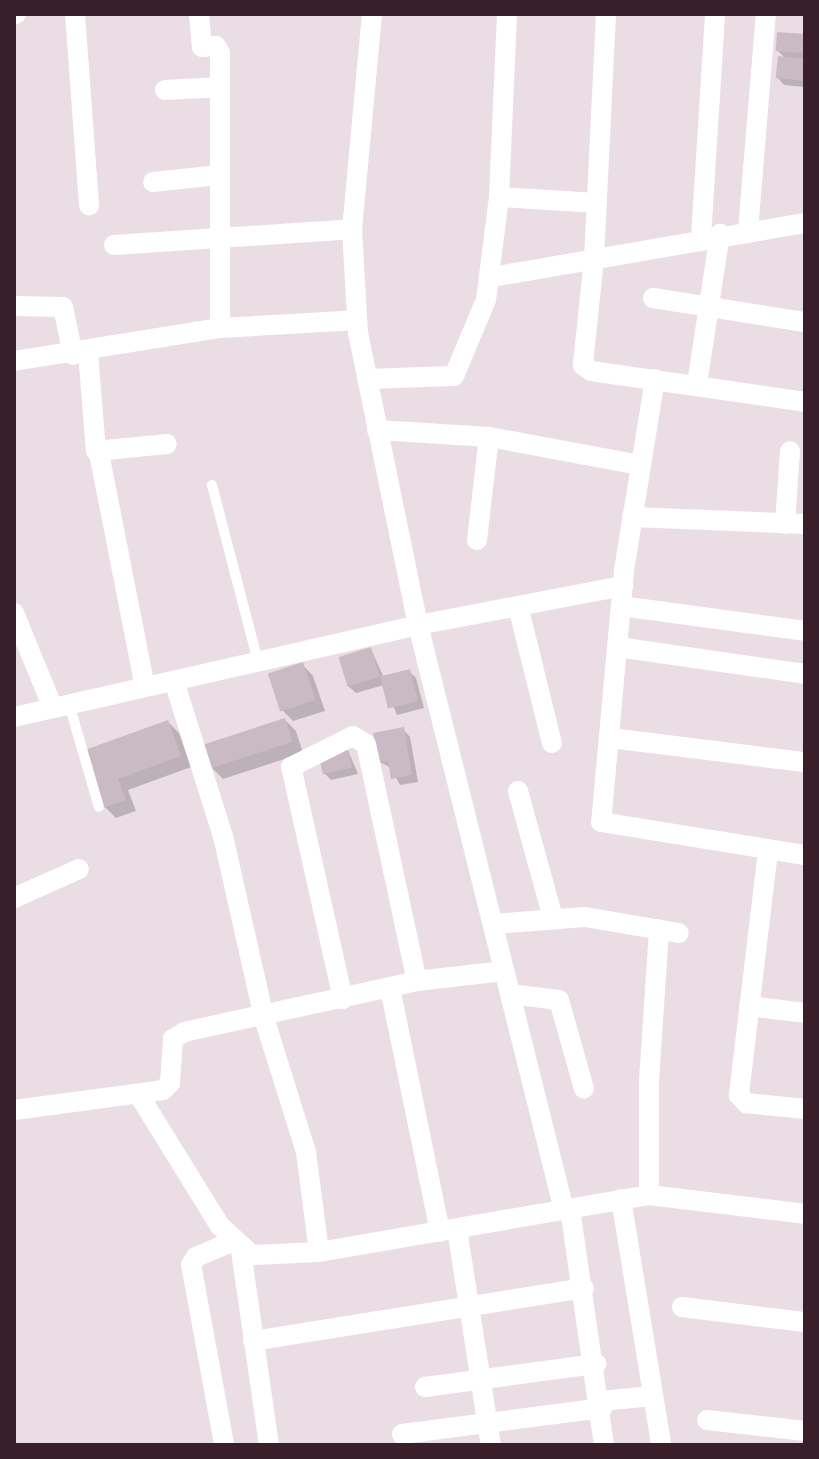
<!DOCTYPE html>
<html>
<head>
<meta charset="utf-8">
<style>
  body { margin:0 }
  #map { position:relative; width:819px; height:1459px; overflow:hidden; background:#eadee4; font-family:Raleway,sans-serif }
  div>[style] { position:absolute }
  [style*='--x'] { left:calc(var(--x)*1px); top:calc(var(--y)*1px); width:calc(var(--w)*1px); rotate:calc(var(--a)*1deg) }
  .shadow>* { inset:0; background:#0003 }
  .building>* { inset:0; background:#cabac3; transform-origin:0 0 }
  .lane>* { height:10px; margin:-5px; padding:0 5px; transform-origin:5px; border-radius:5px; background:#fff }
  .street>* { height:20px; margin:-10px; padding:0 10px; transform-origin:10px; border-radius:10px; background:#fff }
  span { translate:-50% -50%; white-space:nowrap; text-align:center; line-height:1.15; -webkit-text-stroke:7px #f6eef3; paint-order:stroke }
  .frame { position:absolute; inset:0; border:16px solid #391f29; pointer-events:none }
</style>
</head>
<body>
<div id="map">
  <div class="shadow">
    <i style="clip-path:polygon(805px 36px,805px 87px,784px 85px,777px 77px,786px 59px,778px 51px)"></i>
    <i style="clip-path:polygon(371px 649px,384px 678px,409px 671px,416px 678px,424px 708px,397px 715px,384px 685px,356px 693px,348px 686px)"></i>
    <i style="clip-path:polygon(302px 664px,313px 676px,325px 711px,293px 721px,282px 710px)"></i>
    <i style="clip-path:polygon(285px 720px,296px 731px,303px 753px,223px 779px,212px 768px)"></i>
    <i style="clip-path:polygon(168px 722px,179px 733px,191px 767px,128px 790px,136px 811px,116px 818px,105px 807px,85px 752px)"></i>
    <i style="clip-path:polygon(403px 729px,410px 737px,418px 782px,400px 785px,391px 768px,380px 762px)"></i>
    <i style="clip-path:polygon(347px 748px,358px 774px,331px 780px,324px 773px)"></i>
  </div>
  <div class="building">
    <i style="left:777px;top:32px;width:28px;height:19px;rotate:4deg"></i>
    <i style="left:778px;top:56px;width:27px;height:22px;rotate:6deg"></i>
    <i style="left:371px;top:647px;width:31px;height:34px;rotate:73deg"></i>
    <i style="left:303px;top:662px;width:40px;height:37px;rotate:72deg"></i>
    <i style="left:410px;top:669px;width:33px;height:31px;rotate:76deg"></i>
    <i style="left:285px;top:718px;width:25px;height:87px;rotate:72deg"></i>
    <i style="clip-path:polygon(168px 720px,181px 756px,118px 779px,126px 800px,103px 808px,82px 751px)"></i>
    <i style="clip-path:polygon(404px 727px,412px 775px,391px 779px,388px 761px,378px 763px,373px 733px)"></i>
    <i style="left:347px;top:745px;width:23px;height:30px;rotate:77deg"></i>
  </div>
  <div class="lane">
    <i style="--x:212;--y:485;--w:182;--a:75.4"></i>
    <i style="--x:69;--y:704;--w:107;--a:73.8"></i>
  </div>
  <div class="street">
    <i style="--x:14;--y:14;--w:2;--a:0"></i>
    <i style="--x:75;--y:14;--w:192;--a:85.8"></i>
    <i style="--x:199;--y:14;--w:33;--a:85"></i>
    <i style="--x:202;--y:47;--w:14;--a:-4"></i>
    <i style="--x:216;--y:46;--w:8;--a:60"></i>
    <i style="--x:220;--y:53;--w:275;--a:90"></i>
    <i style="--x:372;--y:14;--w:216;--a:95.3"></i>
    <i style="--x:352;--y:229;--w:104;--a:86.7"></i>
    <i style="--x:358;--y:333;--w:298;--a:78.4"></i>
    <i style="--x:418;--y:625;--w:603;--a:75.99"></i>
    <i style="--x:606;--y:14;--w:244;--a:92.8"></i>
    <i style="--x:594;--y:258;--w:108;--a:95.9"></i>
    <i style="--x:583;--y:365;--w:10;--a:37"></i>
    <i style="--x:591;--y:371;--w:216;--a:8.2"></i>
    <i style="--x:165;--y:90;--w:55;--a:-3.1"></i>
    <i style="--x:153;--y:182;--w:65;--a:-6.1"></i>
    <i style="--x:499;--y:197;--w:98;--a:3.5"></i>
    <i style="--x:748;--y:231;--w:218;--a:-85.3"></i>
    <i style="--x:701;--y:238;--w:224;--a:-86.4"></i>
    <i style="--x:114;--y:245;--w:239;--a:-3.8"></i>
    <i style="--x:492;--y:277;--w:318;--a:-9.8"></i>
    <i style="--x:653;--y:298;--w:154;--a:9"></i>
    <i style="--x:14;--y:306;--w:49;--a:1.2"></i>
    <i style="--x:63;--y:307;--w:49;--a:78.2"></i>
    <i style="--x:88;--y:352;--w:99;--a:85.4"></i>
    <i style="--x:96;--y:451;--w:71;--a:-5.6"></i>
    <i style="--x:14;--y:361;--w:209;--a:-9.1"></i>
    <i style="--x:220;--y:328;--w:137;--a:-3.3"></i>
    <i style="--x:367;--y:379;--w:87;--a:-2"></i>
    <i style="--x:454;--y:376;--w:82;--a:-67.2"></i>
    <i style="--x:486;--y:300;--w:104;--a:-82.8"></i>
    <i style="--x:499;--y:197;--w:183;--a:-87.5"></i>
    <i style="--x:655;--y:379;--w:194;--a:99.2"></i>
    <i style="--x:624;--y:571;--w:252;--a:95.2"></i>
    <i style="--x:601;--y:822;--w:207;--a:9.2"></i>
    <i style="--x:697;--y:384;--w:152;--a:-81.3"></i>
    <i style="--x:377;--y:430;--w:112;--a:3.6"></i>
    <i style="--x:489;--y:437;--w:154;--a:10.5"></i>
    <i style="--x:99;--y:453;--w:238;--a:78.9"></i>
    <i style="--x:632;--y:517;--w:173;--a:2.3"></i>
    <i style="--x:785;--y:524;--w:73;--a:-86.1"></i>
    <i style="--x:477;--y:540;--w:104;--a:-83.4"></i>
    <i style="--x:518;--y:606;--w:141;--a:76.1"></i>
    <i style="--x:621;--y:606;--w:186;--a:7.7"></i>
    <i style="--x:14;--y:613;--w:103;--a:67.7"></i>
    <i style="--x:618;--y:647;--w:189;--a:8.2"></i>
    <i style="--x:174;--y:681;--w:163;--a:72.5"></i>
    <i style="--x:223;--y:836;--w:187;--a:77.3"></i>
    <i style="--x:264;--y:1018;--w:140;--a:72.6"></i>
    <i style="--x:306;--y:1152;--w:101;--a:82.6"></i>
    <i style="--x:14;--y:717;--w:414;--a:-12.8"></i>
    <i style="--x:418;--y:625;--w:209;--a:-10.8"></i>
    <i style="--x:611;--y:738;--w:195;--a:7.1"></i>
    <i style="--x:518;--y:791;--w:132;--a:74.6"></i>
    <i style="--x:768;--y:851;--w:246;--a:96.8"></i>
    <i style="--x:739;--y:1095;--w:11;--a:49"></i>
    <i style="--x:746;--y:1103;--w:59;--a:5.8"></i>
    <i style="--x:14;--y:898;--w:71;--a:-24"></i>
    <i style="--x:493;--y:924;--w:92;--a:-4.4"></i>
    <i style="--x:585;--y:917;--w:95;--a:9.7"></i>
    <i style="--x:390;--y:988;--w:249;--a:78.4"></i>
    <i style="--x:510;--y:994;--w:49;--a:7"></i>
    <i style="--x:559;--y:1000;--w:92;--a:74.3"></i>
    <i style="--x:343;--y:999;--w:238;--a:-102.6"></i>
    <i style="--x:291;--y:767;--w:69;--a:-26.6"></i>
    <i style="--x:353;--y:736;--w:15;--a:32"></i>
    <i style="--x:366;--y:744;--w:242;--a:77.9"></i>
    <i style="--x:749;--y:1006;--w:56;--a:7.1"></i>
    <i style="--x:139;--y:1095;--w:154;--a:58.3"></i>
    <i style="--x:220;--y:1226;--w:43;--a:42.2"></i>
    <i style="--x:252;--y:1255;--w:67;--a:-2.6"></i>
    <i style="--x:319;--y:1252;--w:335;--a:-9.8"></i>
    <i style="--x:649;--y:1195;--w:157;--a:6.9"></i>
    <i style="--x:14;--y:1110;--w:150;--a:-7.6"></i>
    <i style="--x:163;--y:1090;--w:10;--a:-45"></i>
    <i style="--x:170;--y:1083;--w:44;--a:-86.1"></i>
    <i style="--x:173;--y:1039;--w:13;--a:-32"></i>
    <i style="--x:184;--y:1032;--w:239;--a:-12.3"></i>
    <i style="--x:417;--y:981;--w:88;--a:-6.6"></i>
    <i style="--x:649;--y:1195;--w:114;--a:-90"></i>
    <i style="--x:649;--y:1081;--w:152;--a:-86.2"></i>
    <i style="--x:621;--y:1199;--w:248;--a:80.7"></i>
    <i style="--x:570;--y:1209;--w:238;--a:81.8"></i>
    <i style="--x:457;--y:1229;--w:219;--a:81.1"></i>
    <i style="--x:241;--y:1251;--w:196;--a:81.8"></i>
    <i style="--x:682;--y:1307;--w:124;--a:7"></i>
    <i style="--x:253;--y:1341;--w:335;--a:-9.1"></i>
    <i style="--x:425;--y:1387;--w:173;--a:-7.7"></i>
    <i style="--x:601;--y:1401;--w:52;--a:-5.5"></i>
    <i style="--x:707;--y:1420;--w:99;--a:6.4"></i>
    <i style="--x:402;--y:1434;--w:202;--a:-7.4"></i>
    <i style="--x:224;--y:1444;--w:182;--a:-100.4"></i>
    <i style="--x:191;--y:1265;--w:9;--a:-58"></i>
    <i style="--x:196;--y:1257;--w:39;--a:-23"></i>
  </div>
  <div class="frame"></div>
</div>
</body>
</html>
